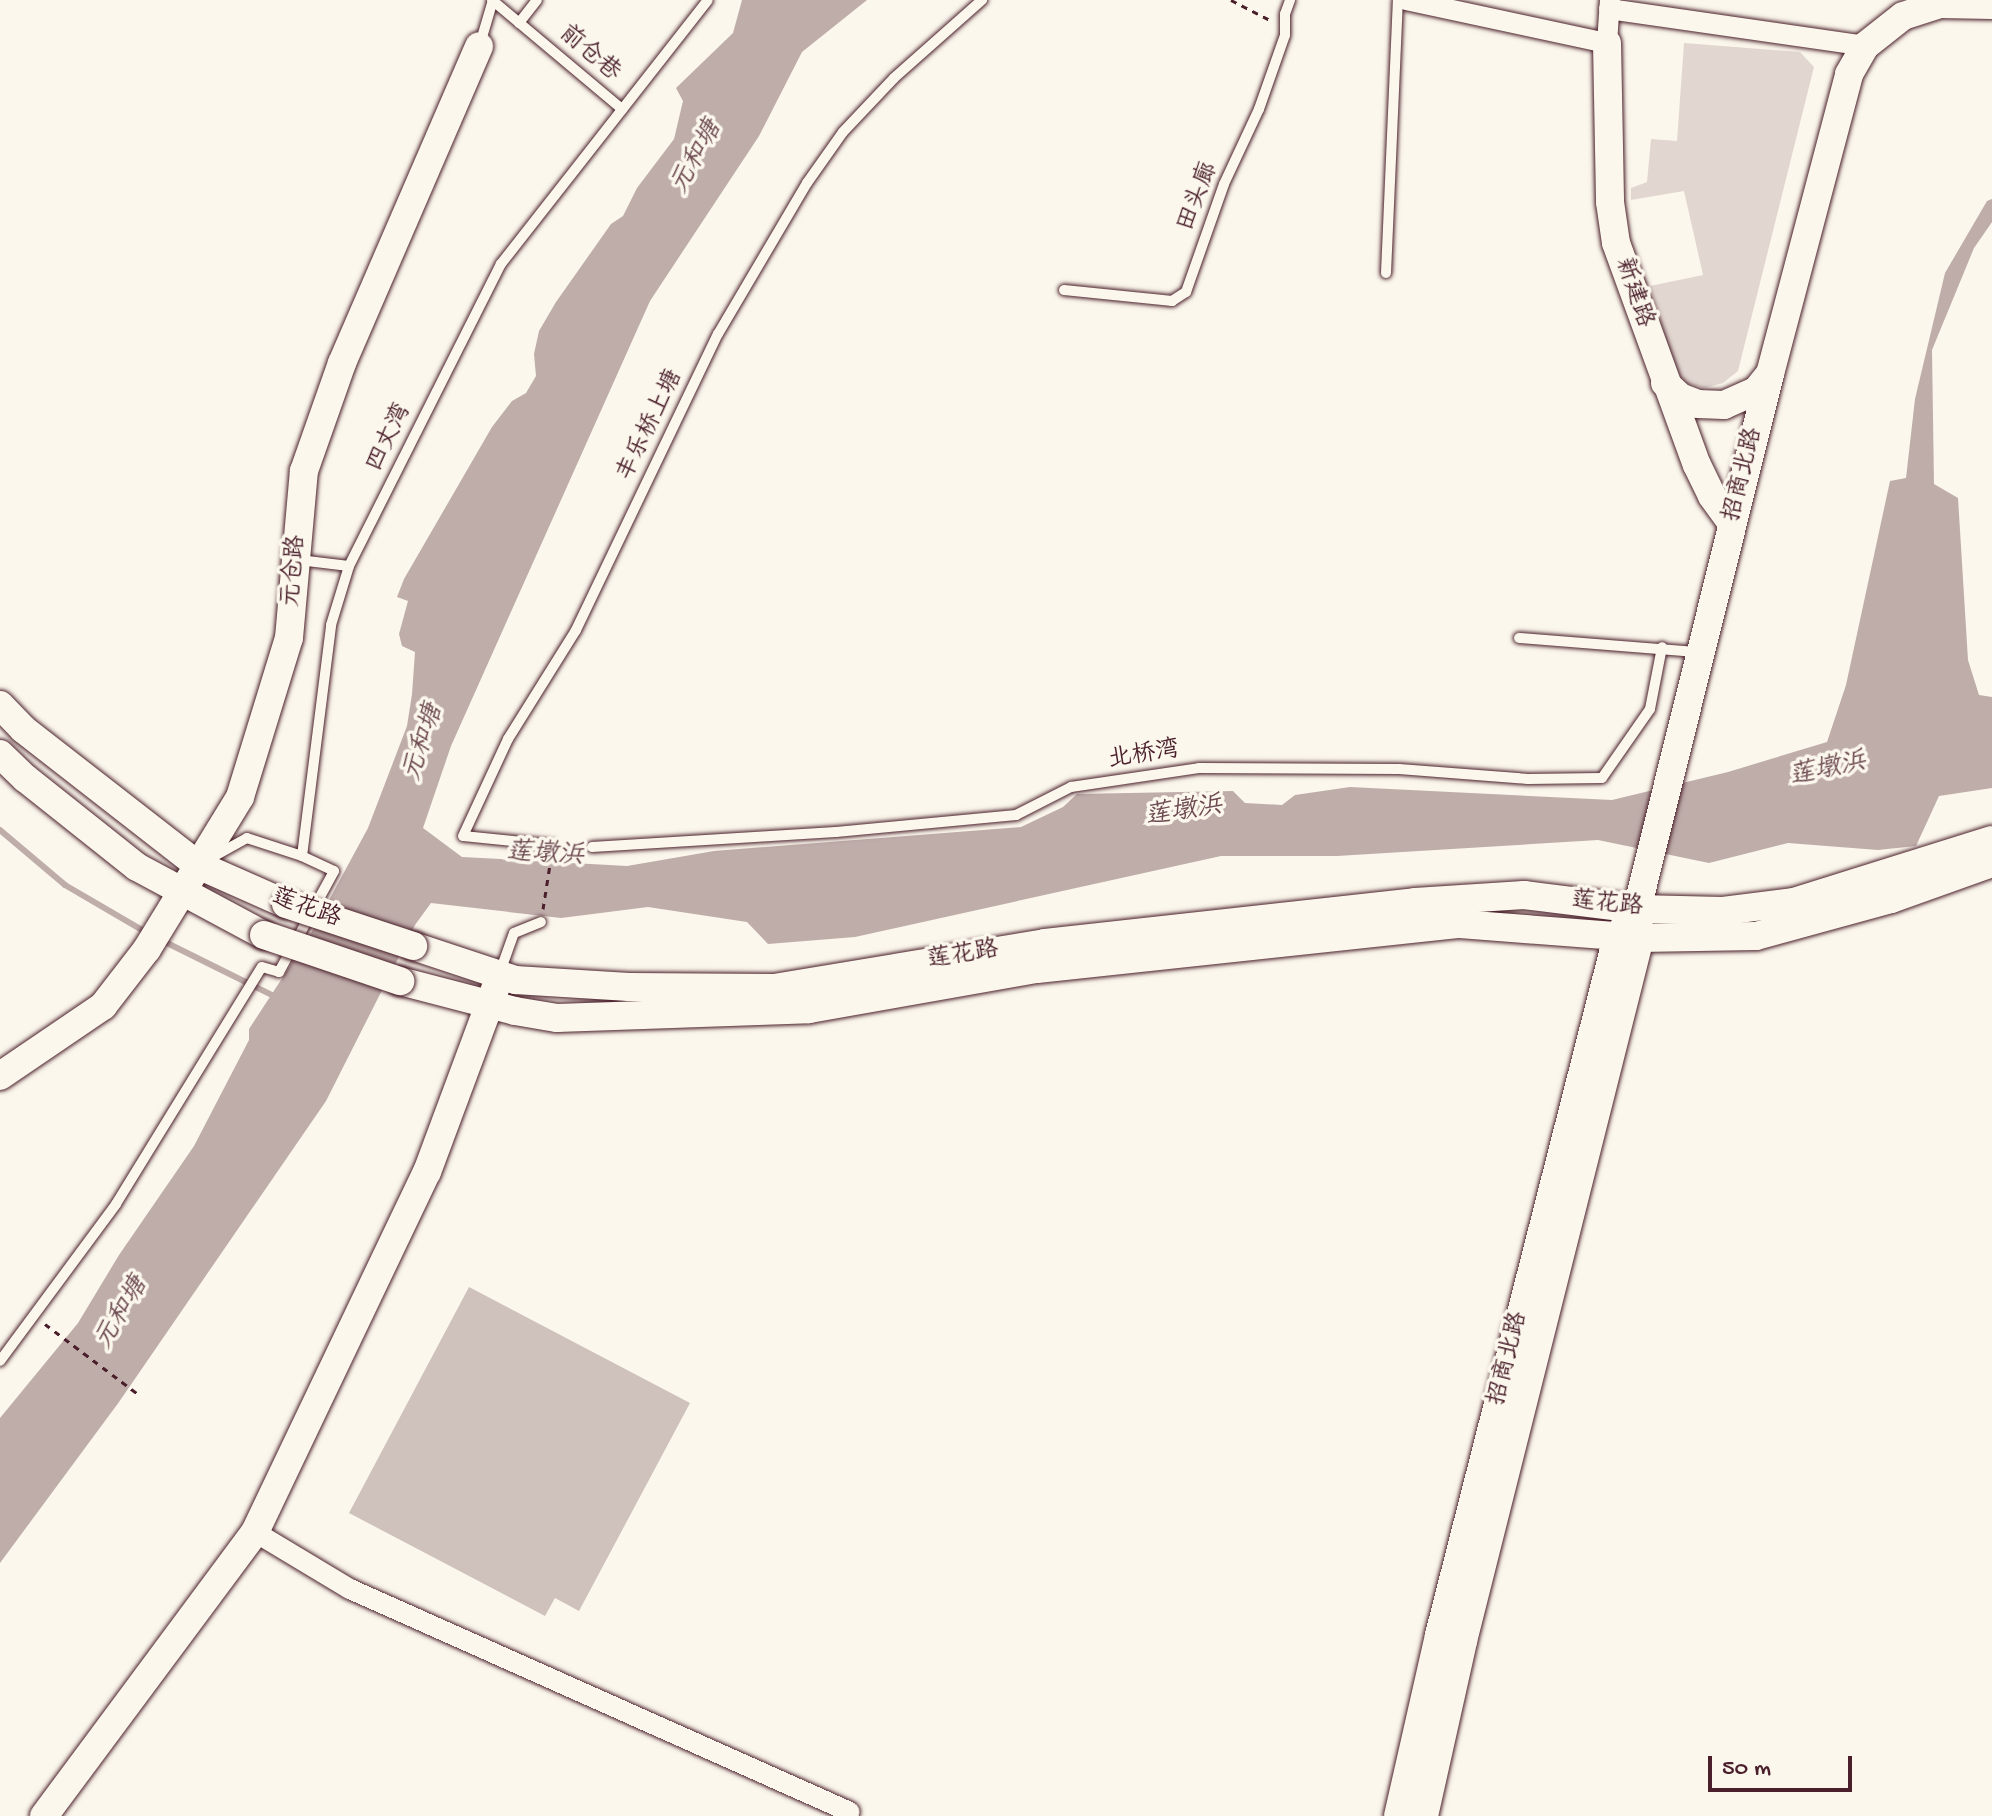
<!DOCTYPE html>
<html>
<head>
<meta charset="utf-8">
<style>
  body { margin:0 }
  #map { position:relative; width:1992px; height:1816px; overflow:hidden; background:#fbf7ec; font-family:"Gochi Hand","LXGW WenKai TC",sans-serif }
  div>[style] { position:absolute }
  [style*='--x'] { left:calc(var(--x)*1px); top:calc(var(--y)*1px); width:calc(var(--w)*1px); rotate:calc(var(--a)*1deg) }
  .green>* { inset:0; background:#e2d7d0 }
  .water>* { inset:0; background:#bfadaa }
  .stream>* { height:6px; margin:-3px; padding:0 3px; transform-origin:3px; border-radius:3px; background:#bfadaa }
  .building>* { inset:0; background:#cfc2bc }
  .path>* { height:3px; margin-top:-1.5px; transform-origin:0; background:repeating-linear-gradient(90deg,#4a1f2b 0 6px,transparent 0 12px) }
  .roads { filter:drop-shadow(0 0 2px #4a1f2b) drop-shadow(0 0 2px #4a1f2b) }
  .lane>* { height:10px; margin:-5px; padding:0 5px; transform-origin:5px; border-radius:5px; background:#fbf7ec }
  .street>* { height:20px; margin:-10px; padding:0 10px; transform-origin:10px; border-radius:10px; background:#fbf7ec }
  .secondary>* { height:28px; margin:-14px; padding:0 14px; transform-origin:14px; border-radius:14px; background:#fbf7ec }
  .bridges { filter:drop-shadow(0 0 2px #4a1f2b) drop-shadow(0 0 2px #4a1f2b) }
  .secondary-bridge>* { height:28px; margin:-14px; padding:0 14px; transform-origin:14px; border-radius:14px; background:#fbf7ec }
  span { translate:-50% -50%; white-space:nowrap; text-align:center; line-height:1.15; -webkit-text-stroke:7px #fbf7ec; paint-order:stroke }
  .street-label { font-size:24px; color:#4a1f2b }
  .water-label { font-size:26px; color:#6d4a51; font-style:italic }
  .scale { position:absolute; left:1708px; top:1756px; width:144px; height:36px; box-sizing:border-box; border:4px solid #4a1f2b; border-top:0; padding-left:10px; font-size:24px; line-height:28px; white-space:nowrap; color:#4a1f2b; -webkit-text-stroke:6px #fbf7ec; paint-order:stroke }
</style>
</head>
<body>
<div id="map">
  <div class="green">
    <i style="clip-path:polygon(1684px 43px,1800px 52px,1814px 67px,1738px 371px,1723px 383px,1704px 388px,1686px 383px,1675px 369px,1650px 286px,1703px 275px,1684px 191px,1631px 200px,1631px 188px,1647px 182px,1651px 139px,1677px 141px)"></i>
  </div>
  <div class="water">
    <i style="clip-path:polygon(742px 0,867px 0,802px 52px,759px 136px,650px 301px,451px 746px,423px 828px,462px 857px,627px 866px,714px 851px,1021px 827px,1063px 807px,1077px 794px,1233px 791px,1245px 803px,1282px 805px,1295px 795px,1350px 787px,1612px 800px,1728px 772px,1827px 742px,1846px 685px,1890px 481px,1906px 478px,1915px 399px,1945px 273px,1987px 201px,1992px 199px,1992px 222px,1974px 248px,1932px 350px,1934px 484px,1958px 498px,1968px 660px,1979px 695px,1992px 697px,1992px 788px,1939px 796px,1916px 846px,1878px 850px,1788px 843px,1709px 863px,1598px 840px,1337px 856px,1221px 856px,855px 937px,768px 944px,747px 922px,648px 907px,561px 918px,431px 903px,415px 925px,326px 1101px,119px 1402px,0 1563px,0 1418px,78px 1323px,119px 1255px,194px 1146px,249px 1040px,249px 1029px,309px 937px,368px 828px,407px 726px,412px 694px,415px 652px,402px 646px,399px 634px,408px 601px,397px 597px,404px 579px,492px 427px,512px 401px,526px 393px,536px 376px,534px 354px,539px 331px,556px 302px,611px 224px,623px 216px,637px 188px,674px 139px,683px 101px,676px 88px,733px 33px)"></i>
  </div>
  <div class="stream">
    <i style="--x:0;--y:830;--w:85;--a:40.2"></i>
    <i style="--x:65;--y:885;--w:95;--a:30.3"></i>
    <i style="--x:161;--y:940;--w:128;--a:26.4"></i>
  </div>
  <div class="building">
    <i style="clip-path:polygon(469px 1287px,690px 1403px,579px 1611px,555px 1598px,545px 1616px,349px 1513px)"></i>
  </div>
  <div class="path">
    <i style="--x:1231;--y:0;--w:44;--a:27.1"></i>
    <i style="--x:543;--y:909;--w:52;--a:-81.1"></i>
    <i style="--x:45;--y:1324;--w:116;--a:37"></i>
  </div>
  <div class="roads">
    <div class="lane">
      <i style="--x:492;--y:0;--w:170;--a:40"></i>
      <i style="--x:519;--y:23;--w:29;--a:-52"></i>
      <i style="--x:480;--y:44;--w:46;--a:-73.5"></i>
      <i style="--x:1386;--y:273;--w:273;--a:-87.5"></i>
      <i style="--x:1064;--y:290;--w:109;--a:5.8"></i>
      <i style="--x:1172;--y:301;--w:17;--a:-33"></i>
      <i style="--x:1186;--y:292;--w:114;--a:-70.6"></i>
      <i style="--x:1224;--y:184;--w:83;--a:-65"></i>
      <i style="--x:1259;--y:109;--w:78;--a:-70.6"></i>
      <i style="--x:1285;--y:35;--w:21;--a:-90"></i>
      <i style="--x:1285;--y:14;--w:15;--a:-70"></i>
      <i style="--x:299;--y:560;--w:50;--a:6.8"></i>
      <i style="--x:1519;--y:638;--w:179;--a:4.5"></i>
      <i style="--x:552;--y:845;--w:89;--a:-174.2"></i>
      <i style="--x:463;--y:836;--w:107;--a:-65.1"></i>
      <i style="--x:508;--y:739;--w:128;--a:-58"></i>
      <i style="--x:576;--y:630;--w:328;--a:-64.4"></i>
      <i style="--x:718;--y:334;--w:175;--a:-59.5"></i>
      <i style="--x:807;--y:183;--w:62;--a:-54.8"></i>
      <i style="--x:843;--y:132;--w:74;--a:-46.6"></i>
      <i style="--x:894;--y:78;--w:118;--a:-41.6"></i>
      <i style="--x:592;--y:847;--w:244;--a:-3.5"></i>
      <i style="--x:836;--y:832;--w:181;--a:-5.4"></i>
      <i style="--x:1016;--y:815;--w:62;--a:-27"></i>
      <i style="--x:1071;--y:787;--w:129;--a:-8.4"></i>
      <i style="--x:1199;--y:768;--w:200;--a:0.3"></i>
      <i style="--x:1399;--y:769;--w:129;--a:4.4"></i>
      <i style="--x:1528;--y:779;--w:74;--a:-0.8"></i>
      <i style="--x:1602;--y:778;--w:84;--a:-55.2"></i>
      <i style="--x:1650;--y:709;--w:63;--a:-79"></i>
      <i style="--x:302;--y:856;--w:233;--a:-82.8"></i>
      <i style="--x:331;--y:625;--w:62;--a:-73"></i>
      <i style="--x:349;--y:566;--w:338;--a:-63.3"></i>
      <i style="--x:501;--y:264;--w:335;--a:-51.9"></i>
      <i style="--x:500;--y:972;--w:41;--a:-70.3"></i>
      <i style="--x:514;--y:933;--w:29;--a:-22"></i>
      <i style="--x:0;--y:1361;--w:195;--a:-53.5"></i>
      <i style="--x:116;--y:1204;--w:278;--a:-58.4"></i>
      <i style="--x:262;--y:967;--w:18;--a:16"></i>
      <i style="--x:279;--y:972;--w:115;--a:-61.4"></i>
      <i style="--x:334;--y:871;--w:35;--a:-155"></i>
      <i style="--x:302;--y:856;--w:58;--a:-161.9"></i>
      <i style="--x:247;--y:838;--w:38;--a:151"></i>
    </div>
    <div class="street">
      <i style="--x:1406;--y:0;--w:206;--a:12.1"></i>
      <i style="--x:1607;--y:43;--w:43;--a:-86"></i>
      <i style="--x:1609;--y:9;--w:259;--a:8.2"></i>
      <i style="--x:255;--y:1532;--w:111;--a:31"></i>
      <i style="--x:350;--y:1589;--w:547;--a:24.04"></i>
    </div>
    <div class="secondary">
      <i style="--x:1607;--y:43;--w:159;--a:88.9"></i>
      <i style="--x:1610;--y:202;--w:41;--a:81.7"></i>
      <i style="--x:1616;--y:243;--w:236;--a:70"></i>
      <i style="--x:1697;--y:465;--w:34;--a:64"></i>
      <i style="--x:1712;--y:496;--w:34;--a:54"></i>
      <i style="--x:1665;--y:383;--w:21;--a:43"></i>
      <i style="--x:1680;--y:397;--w:19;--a:21"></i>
      <i style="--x:1698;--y:404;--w:26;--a:2"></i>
      <i style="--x:1724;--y:405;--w:35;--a:-24"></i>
      <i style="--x:1756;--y:391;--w:22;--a:-51"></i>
      <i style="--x:0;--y:705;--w:33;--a:46"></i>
      <i style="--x:23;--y:729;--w:222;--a:37.9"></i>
      <i style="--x:198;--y:865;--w:96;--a:23.9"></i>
      <i style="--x:0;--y:754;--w:35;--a:44"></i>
      <i style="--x:25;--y:778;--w:143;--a:38.5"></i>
      <i style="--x:137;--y:867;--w:144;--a:28.2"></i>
      <i style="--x:413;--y:946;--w:108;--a:18.4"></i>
      <i style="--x:515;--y:980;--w:114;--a:3.5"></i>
      <i style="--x:629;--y:987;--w:145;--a:0.4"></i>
      <i style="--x:774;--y:988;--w:275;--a:-9.4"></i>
      <i style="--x:1045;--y:943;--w:372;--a:-6.3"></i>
      <i style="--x:1415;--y:902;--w:109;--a:-3.7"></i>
      <i style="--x:1524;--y:895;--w:114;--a:7.1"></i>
      <i style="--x:1637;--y:909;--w:86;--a:1.3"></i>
      <i style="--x:1723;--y:911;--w:72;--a:-7.2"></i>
      <i style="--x:1794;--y:902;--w:207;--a:-17.4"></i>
      <i style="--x:400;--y:981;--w:119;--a:14.6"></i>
      <i style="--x:515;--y:1011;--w:43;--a:9.5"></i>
      <i style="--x:557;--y:1018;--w:252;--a:-2"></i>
      <i style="--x:809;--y:1009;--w:231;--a:-10"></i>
      <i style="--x:1037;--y:969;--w:425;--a:-6.1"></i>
      <i style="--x:1460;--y:924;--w:181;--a:4.4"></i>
      <i style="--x:1640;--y:938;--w:116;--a:-1"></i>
      <i style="--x:1756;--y:936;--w:140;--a:-15.3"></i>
      <i style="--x:1891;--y:899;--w:107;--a:-19.6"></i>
      <i style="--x:0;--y:1076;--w:125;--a:-34.2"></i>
      <i style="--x:103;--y:1006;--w:72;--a:-52.3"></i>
      <i style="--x:147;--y:949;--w:178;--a:-58.5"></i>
      <i style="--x:240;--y:797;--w:166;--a:-72.9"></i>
      <i style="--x:289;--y:638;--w:168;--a:-84.9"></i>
      <i style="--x:304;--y:471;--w:114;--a:-70.6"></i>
      <i style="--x:342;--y:363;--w:345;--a:-66.6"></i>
      <i style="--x:44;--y:1816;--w:354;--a:-53.4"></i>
      <i style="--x:255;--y:1532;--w:399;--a:-64.5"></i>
      <i style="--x:427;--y:1172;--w:198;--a:-69.6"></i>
      <i style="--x:1398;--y:1816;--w:186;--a:-77.2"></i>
      <i style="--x:1439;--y:1635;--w:720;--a:-75.69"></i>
      <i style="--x:1617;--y:937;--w:34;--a:-54"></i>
      <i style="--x:1637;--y:909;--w:551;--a:-76.04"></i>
      <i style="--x:1770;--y:374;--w:310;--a:-75.2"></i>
      <i style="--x:1849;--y:74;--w:32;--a:-60"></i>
      <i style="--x:1865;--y:46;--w:48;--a:-38.3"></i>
      <i style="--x:1903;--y:16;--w:40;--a:-18"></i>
      <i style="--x:1941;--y:4;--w:51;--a:1.1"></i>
      <i style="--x:1424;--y:1816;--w:179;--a:-77.4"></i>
      <i style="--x:1463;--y:1641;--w:725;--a:-75.87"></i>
      <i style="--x:1640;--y:938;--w:19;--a:-96"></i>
    </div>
  </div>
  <div class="bridges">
    <div class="secondary-bridge">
      <i style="--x:286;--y:904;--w:134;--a:18.3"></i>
      <i style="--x:264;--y:935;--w:144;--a:18.7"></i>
    </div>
  </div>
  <div class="street-label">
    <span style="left:589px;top:54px;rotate:40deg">前仓巷</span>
    <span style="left:1199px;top:197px;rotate:-69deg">田头廊</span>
    <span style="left:1633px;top:293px;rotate:71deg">新建路</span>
    <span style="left:651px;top:426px;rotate:-64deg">丰乐桥上塘</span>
    <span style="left:390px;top:438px;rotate:-64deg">四丈湾</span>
    <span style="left:1744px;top:475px;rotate:-76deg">招商北路</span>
    <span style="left:295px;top:571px;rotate:-85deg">元仓路</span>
    <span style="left:1144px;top:756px;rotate:-9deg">北桥湾</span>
    <span style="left:1607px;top:905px;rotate:6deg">莲花路</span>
    <span style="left:306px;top:909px;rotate:20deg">莲花路</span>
    <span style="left:963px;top:956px;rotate:-9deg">莲花路</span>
    <span style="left:1509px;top:1359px;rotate:-76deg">招商北路</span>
  </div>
  <div class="water-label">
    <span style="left:698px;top:158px;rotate:-61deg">元和塘</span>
    <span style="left:425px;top:743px;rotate:-72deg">元和塘</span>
    <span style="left:1828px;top:771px;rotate:-12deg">莲墩浜</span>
    <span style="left:1184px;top:813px;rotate:-9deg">莲墩浜</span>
    <span style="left:545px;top:856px;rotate:3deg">莲墩浜</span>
    <span style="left:123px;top:1314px;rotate:-59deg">元和塘</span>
  </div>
  <div class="scale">50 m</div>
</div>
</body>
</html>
